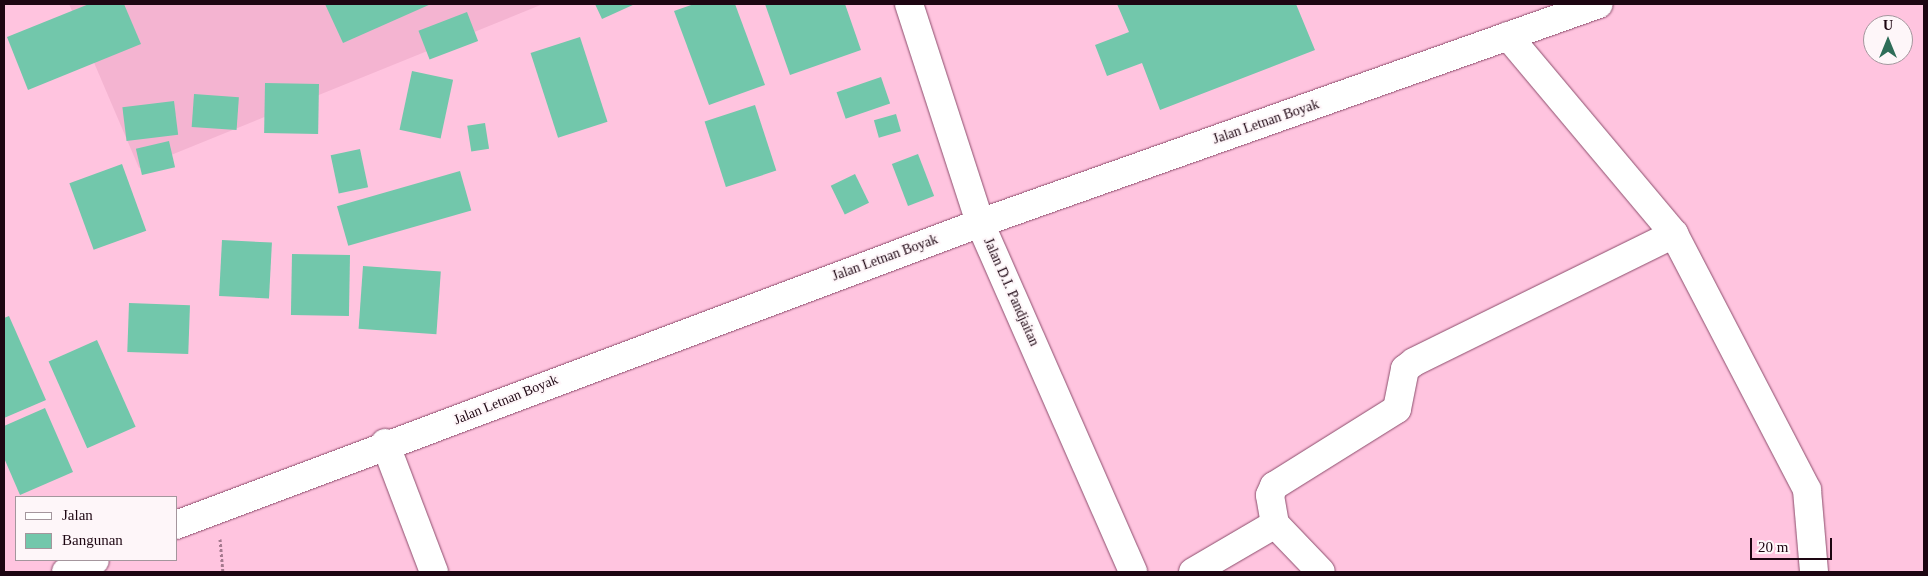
<!DOCTYPE html>
<html>
<head>
<meta charset="utf-8">
<style>
  body { margin:0 }
  #map { position:relative; width:1928px; height:576px; overflow:hidden; background:#ffc4df; font-family:"Times New Roman",serif }
  div>[style] { position:absolute }
  [style*='--x'] { left:calc(var(--x)*1px); top:calc(var(--y)*1px); width:calc(var(--w)*1px); rotate:calc(var(--a)*1deg) }
  .built>* { inset:0; background:#f4b4d1 }
  .building>* { inset:0; background:#72c7ab; transform-origin:0 0 }
  .path>* { height:3px; margin-top:-1.5px; transform-origin:0; background:repeating-linear-gradient(90deg,#a5798e 0 2.5px,transparent 0 5px) }
  .roads { filter:drop-shadow(0 0 1px #8c4d6c) drop-shadow(0 0 1px #8c4d6c) }
  .minor>* { height:28px; margin:-14px; padding:0 14px; transform-origin:14px; border-radius:14px; background:#fff }
  span { translate:-50% -50%; white-space:nowrap; text-align:center; line-height:1.15; -webkit-text-stroke:4px #fef6f9; paint-order:stroke }
  .street-label { font-size:14px; color:#1d0612 }
  .frame { position:absolute; inset:0; border:5px solid #1d0612; pointer-events:none }
  .legend { position:absolute; left:15px; top:496px; width:162px; height:65px; box-sizing:border-box; background:#fef6f9; border:1px solid #a4969d; margin:0; padding:6px 9px; list-style:none; font-size:15px; color:#1d0612 }
  .legend li { display:flex; align-items:center; gap:10px; height:25px }
  .legend b { width:25px; border:1px solid #a4969d }
  .north { position:absolute; left:1863px; top:15px; width:50px; height:50px; box-sizing:border-box; background:#fef6f9; border:1px solid #a4969d; border-radius:50%; rotate:0deg; font-size:14px; font-weight:700; line-height:20px; text-align:center; color:#1d0612 }
  .north::after { content:''; display:block; margin:auto; width:18px; height:22px; background:#2f6d59; clip-path:polygon(50% 0,100% 100%,50% 72%,0 100%) }
  .scale { position:absolute; left:1750px; top:538px; width:82px; height:22px; box-sizing:border-box; border:2px solid #1d0612; border-top:0; padding-left:6px; font-size:15px; line-height:18px; white-space:nowrap; color:#1d0612; -webkit-text-stroke:4px #fef6f9; paint-order:stroke }
</style>
</head>
<body>
<div id="map">
  <div class="built">
    <i style="clip-path:polygon(69px 4px,543px 4px,139px 168px)"></i>
  </div>
  <div class="building">
    <i style="clip-path:polygon(89px 4px,124px 4px,141px 44px,28px 90px,7px 37px)"></i>
    <i style="clip-path:polygon(325px 4px,431px 4px,343px 43px)"></i>
    <i style="clip-path:polygon(595px 4px,635px 4px,602px 19px)"></i>
    <i style="clip-path:polygon(694px 4px,735px 4px,765px 85px,709px 105px,674px 11px)"></i>
    <i style="clip-path:polygon(765px 4px,845px 4px,861px 50px,790px 75px)"></i>
    <i style="clip-path:polygon(1117px 4px,1296px 4px,1315px 50px,1160px 110px,1142px 63px,1107px 76px,1095px 45px,1129px 32px)"></i>
    <i style="left:467px;top:12px;width:31px;height:52px;rotate:69deg"></i>
    <i style="left:580px;top:37px;width:89px;height:52px;rotate:72deg"></i>
    <i style="left:412px;top:71px;width:42px;height:60px;rotate:12deg"></i>
    <i style="left:881px;top:77px;width:28px;height:47px;rotate:71deg"></i>
    <i style="left:265px;top:83px;width:54px;height:50px;rotate:1deg"></i>
    <i style="left:194px;top:94px;width:45px;height:33px;rotate:4deg"></i>
    <i style="left:174px;top:101px;width:34px;height:52px;rotate:83deg"></i>
    <i style="left:755px;top:105px;width:69px;height:53px;rotate:72deg"></i>
    <i style="left:896px;top:114px;width:18px;height:23px;rotate:74deg"></i>
    <i style="left:485px;top:123px;width:26px;height:18px;rotate:81deg"></i>
    <i style="left:169px;top:141px;width:27px;height:34px;rotate:77deg"></i>
    <i style="left:360px;top:149px;width:39px;height:30px;rotate:78deg"></i>
    <i style="left:918px;top:154px;width:45px;height:28px;rotate:69deg"></i>
    <i style="left:122px;top:164px;width:71px;height:56px;rotate:70deg"></i>
    <i style="left:460px;top:171px;width:41px;height:128px;rotate:74deg"></i>
    <i style="left:855px;top:174px;width:32px;height:27px;rotate:64deg"></i>
    <i style="left:222px;top:240px;width:50px;height:56px;rotate:3deg"></i>
    <i style="left:292px;top:254px;width:58px;height:61px;rotate:1deg"></i>
    <i style="left:363px;top:266px;width:78px;height:63px;rotate:4deg"></i>
    <i style="left:129px;top:303px;width:61px;height:49px;rotate:2deg"></i>
    <i style="clip-path:polygon(9px 316px,46px 400px,4px 418px,4px 318px)"></i>
    <i style="left:97px;top:340px;width:95px;height:53px;rotate:66deg"></i>
    <i style="clip-path:polygon(45px 408px,73px 472px,20px 495px,4px 458px,4px 426px)"></i>
  </div>
  <div class="path">
    <i style="--x:220;--y:539;--w:33;--a:85"></i>
  </div>
  <div class="roads">
    <div class="minor">
      <i style="--x:909;--y:4;--w:230;--a:72"></i>
      <i style="--x:980;--y:223;--w:381;--a:66.3"></i>
      <i style="--x:1508;--y:36;--w:258;--a:50"></i>
      <i style="--x:1674;--y:234;--w:288;--a:62.5"></i>
      <i style="--x:1807;--y:490;--w:82;--a:85.1"></i>
      <i style="--x:385;--y:443;--w:138;--a:69.2"></i>
      <i style="--x:1275;--y:524;--w:29;--a:-100"></i>
      <i style="--x:1270;--y:495;--w:10;--a:-66"></i>
      <i style="--x:1274;--y:486;--w:145;--a:-32"></i>
      <i style="--x:1397;--y:409;--w:41;--a:-78.7"></i>
      <i style="--x:1405;--y:369;--w:11;--a:-38"></i>
      <i style="--x:1414;--y:362;--w:290;--a:-26.2"></i>
      <i style="--x:176;--y:525;--w:862;--a:-20.58"></i>
      <i style="--x:983;--y:222;--w:653;--a:-19.49"></i>
      <i style="--x:66;--y:572;--w:31;--a:-22"></i>
      <i style="--x:1193;--y:572;--w:95;--a:-30.3"></i>
      <i style="--x:1275;--y:524;--w:66;--a:46.2"></i>
    </div>
  </div>
  <div class="street-label">
    <span style="left:1266px;top:122px;rotate:-19deg">Jalan Letnan Boyak</span>
    <span style="left:885px;top:258px;rotate:-20deg">Jalan Letnan Boyak</span>
    <span style="left:1011px;top:292px;rotate:66deg">Jalan D.I. Pandjaitan</span>
    <span style="left:506px;top:400px;rotate:-22deg">Jalan Letnan Boyak</span>
  </div>
  <div class="frame"></div>
  <ul class="legend">
  <li><b style="height:6px;background:#fff"></b>Jalan</li>
  <li><b style="height:14px;background:#72c7ab"></b>Bangunan</li>
  </ul>
  <div class="north">U</div>
  <div class="scale">20 m</div>
</div>
</body>
</html>
